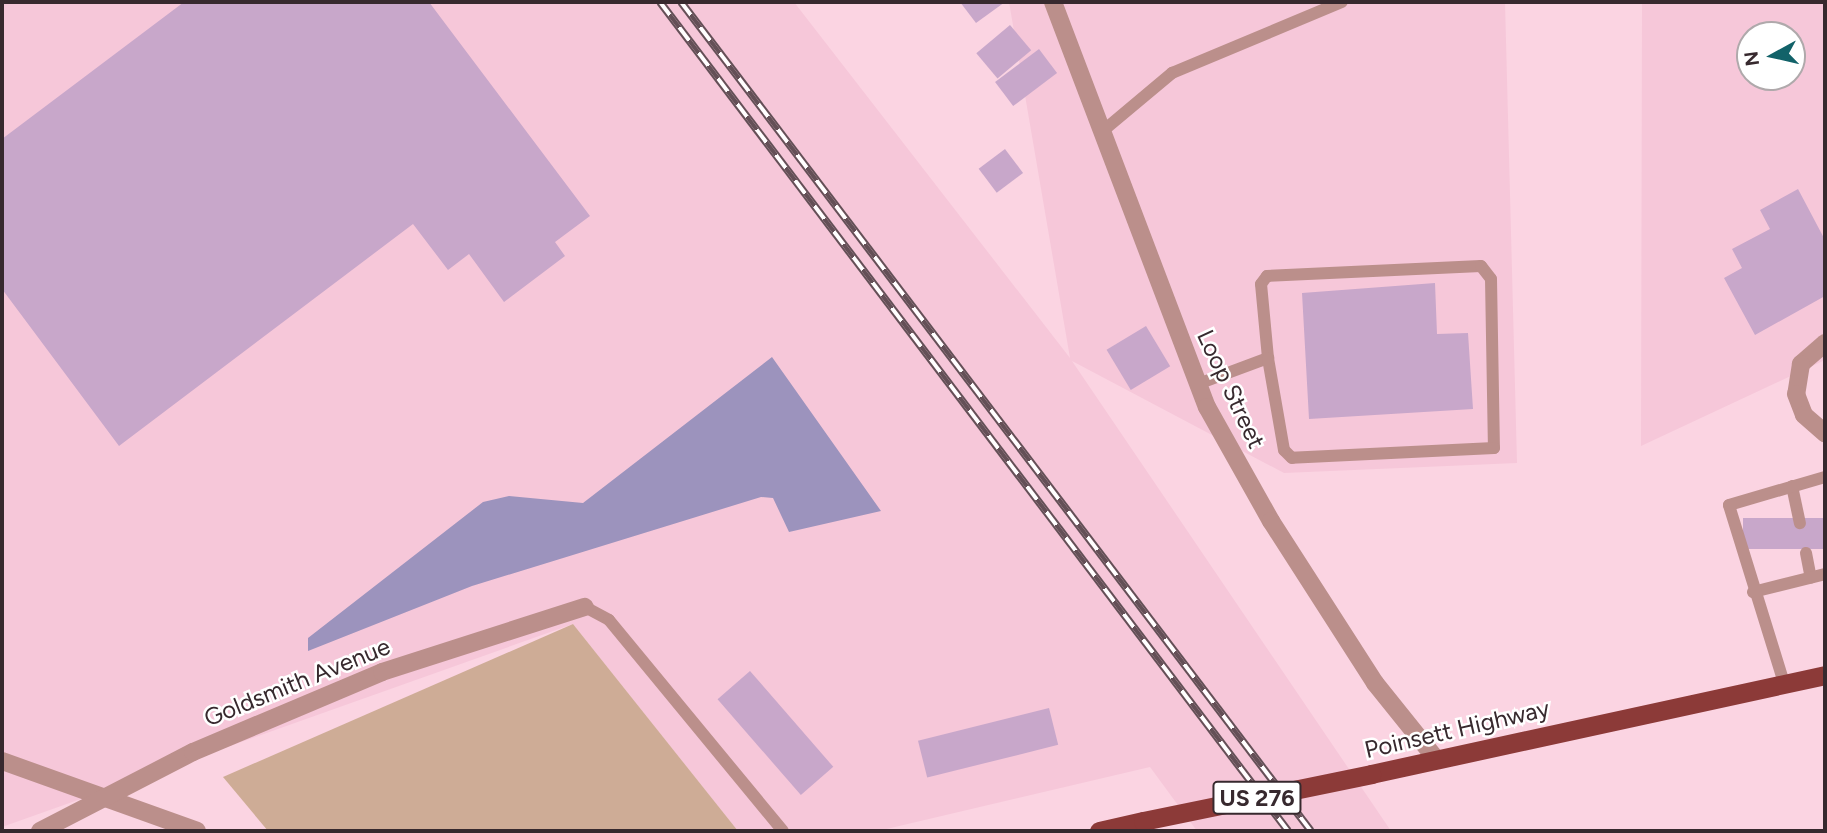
<!DOCTYPE html>
<html>
<head>
<meta charset="utf-8">
<style>
  body { margin:0 }
  #map { position:relative; width:1827px; height:833px; overflow:hidden; background:#fbd4e2; font-family:Figtree,sans-serif }
  div>[style] { position:absolute }
  [style*='--x'] { left:calc(var(--x)*1px); top:calc(var(--y)*1px); width:calc(var(--w)*1px); rotate:calc(var(--a)*1deg) }
  .built>* { inset:0; background:#f6c7d9 }
  .green>* { inset:0; background:#ceac96 }
  .water>* { inset:0; background:#9c93bd }
  .building>* { inset:0; background:#c8a7ca; transform-origin:0 0 }
  .service>* { height:12px; margin:-6px; padding:0 6px; transform-origin:6px; border-radius:6px; background:#bb8f8b }
  .minor>* { height:18px; margin:-9px; padding:0 9px; transform-origin:9px; border-radius:9px; background:#bb8f8b }
  .trunk>* { height:19px; margin:-9.5px; padding:0 9.5px; transform-origin:9.5px; border-radius:9.5px; background:#8c3a38 }
  .rail>* { height:8px; margin-top:-4px; transform-origin:0; background:repeating-linear-gradient(90deg,#fff 0 16px,#645057 0 32px); box-sizing:border-box; border-block:2px solid #645057 }
  .trunk-bridge>* { height:19px; margin:-9.5px; padding:0 9.5px; transform-origin:9.5px; border-radius:9.5px; background:#8c3a38 }
  span { translate:-50% -50%; white-space:nowrap; text-align:center; line-height:1.15; -webkit-text-stroke:5px #fff; paint-order:stroke }
  .shield-label span { padding:2px 5px; background:#fff; border:2px solid; border-radius:5px; -webkit-text-stroke-width:0 }
  .shield-label { font-size:23px; color:#37292e; font-weight:700 }
  .street-label { font-size:24px; color:#37292e }
  .frame { position:absolute; inset:0; border:4px solid #37292e; pointer-events:none }
  .north { position:absolute; left:1736px; top:21px; width:70px; height:70px; box-sizing:border-box; background:#fff; border:2px solid #afa9ab; border-radius:50%; rotate:262deg; font-size:19px; font-weight:700; line-height:28px; text-align:center; color:#37292e }
  .north::after { content:''; display:block; margin:auto; width:24px; height:32px; background:#126269; clip-path:polygon(50% 0,100% 100%,50% 72%,0 100%) }
</style>
</head>
<body>
<div id="map">
  <div class="built">
    <i style="clip-path:polygon(2px 2px,794px 2px,1070px 358px,1009px 2px,1505px 2px,1517px 463px,1284px 473px,1072px 361px,1391px 831px,1197px 831px,1150px 767px,878px 831px,738px 831px,573px 624px,2px 827px)"></i>
    <i style="clip-path:polygon(evenodd,1642px 2px,1825px 2px,1825px 360px,1641px 446px,1642px 2px,1750px 35px,1792px 35px,1792px 77px,1750px 77px,1750px 35px)"></i>
  </div>
  <div class="green">
    <i style="clip-path:polygon(573px 624px,738px 831px,268px 831px,223px 777px)"></i>
  </div>
  <div class="water">
    <i style="clip-path:polygon(772px 357px,881px 511px,789px 532px,773px 498px,761px 497px,472px 586px,308px 651px,308px 638px,483px 502px,509px 496px,583px 503px)"></i>
  </div>
  <div class="building">
    <i style="clip-path:polygon(184px 2px,429px 2px,590px 216px,555px 242px,565px 256px,504px 302px,469px 254px,448px 270px,413px 224px,119px 446px,2px 289px,2px 139px)"></i>
    <i style="clip-path:polygon(960px 2px,1005px 2px,976px 23px)"></i>
    <i style="left:1010px;top:25px;width:33px;height:44px;rotate:50deg"></i>
    <i style="left:1039px;top:49px;width:30px;height:55px;rotate:53deg"></i>
    <i style="left:1005px;top:149px;width:30px;height:33px;rotate:53deg"></i>
    <i style="clip-path:polygon(1798px 189px,1825px 240px,1825px 296px,1755px 335px,1724px 278px,1742px 268px,1732px 249px,1770px 229px,1760px 210px)"></i>
    <i style="clip-path:polygon(1435px 283px,1437px 334px,1468px 333px,1473px 409px,1309px 419px,1302px 293px)"></i>
    <i style="left:1146px;top:326px;width:47px;height:46px;rotate:59deg"></i>
    <i style="left:1825px;top:518px;width:31px;height:82px;rotate:90deg"></i>
    <i style="left:750px;top:671px;width:127px;height:43px;rotate:49deg"></i>
    <i style="left:1049px;top:708px;width:38px;height:135px;rotate:76deg"></i>
  </div>
  <div class="service">
    <i style="--x:1104;--y:130;--w:89;--a:-40"></i>
    <i style="--x:1172;--y:73;--w:184;--a:-22.7"></i>
    <i style="--x:1198;--y:384;--w:75;--a:-20.4"></i>
    <i style="--x:1268;--y:358;--w:74;--a:-95.4"></i>
    <i style="--x:1261;--y:284;--w:10;--a:-53"></i>
    <i style="--x:1267;--y:276;--w:214;--a:-2.7"></i>
    <i style="--x:1481;--y:266;--w:16;--a:52"></i>
    <i style="--x:1491;--y:279;--w:169;--a:89"></i>
    <i style="--x:1494;--y:448;--w:202;--a:177.2"></i>
    <i style="--x:1292;--y:458;--w:11;--a:-135"></i>
    <i style="--x:1284;--y:450;--w:93;--a:-99.9"></i>
    <i style="--x:1792;--y:486;--w:38;--a:78"></i>
    <i style="--x:1806;--y:553;--w:25;--a:79"></i>
    <i style="--x:1753;--y:592;--w:74;--a:-14"></i>
    <i style="--x:585;--y:607;--w:27;--a:28"></i>
    <i style="--x:609;--y:620;--w:273;--a:50.5"></i>
    <i style="--x:1784;--y:683;--w:186;--a:-107.2"></i>
    <i style="--x:1729;--y:505;--w:100;--a:-16.3"></i>
  </div>
  <div class="minor">
    <i style="--x:1053;--y:2;--w:433;--a:69.2"></i>
    <i style="--x:1207;--y:407;--w:131;--a:60.7"></i>
    <i style="--x:1271;--y:521;--w:193;--a:57.3"></i>
    <i style="--x:1375;--y:683;--w:97;--a:51.2"></i>
    <i style="--x:1825;--y:343;--w:32;--a:139"></i>
    <i style="--x:1801;--y:364;--w:30;--a:99"></i>
    <i style="--x:1796;--y:394;--w:22;--a:69"></i>
    <i style="--x:1804;--y:415;--w:28;--a:41"></i>
    <i style="--x:2;--y:761;--w:207;--a:19.7"></i>
    <i style="--x:40;--y:831;--w:172;--a:-27.3"></i>
    <i style="--x:193;--y:752;--w:205;--a:-22.9"></i>
    <i style="--x:382;--y:672;--w:213;--a:-17.8"></i>
  </div>
  <div class="trunk">
    <i style="--x:1371;--y:774;--w:465;--a:-12.3"></i>
    <i style="--x:1099;--y:831;--w:45;--a:-12.8"></i>
  </div>
  <div class="rail">
    <i style="--x:660;--y:2;--w:1040;--a:52.85"></i>
    <i style="--x:681;--y:2;--w:1041;--a:52.77"></i>
  </div>
  <div class="trunk-bridge">
    <i style="--x:1143;--y:821;--w:233;--a:-11.6"></i>
  </div>
  <div class="shield-label">
    <span style="left:1257px;top:798px">US 276</span>
  </div>
  <div class="street-label">
    <span style="left:1231px;top:389px;rotate:65deg">Loop Street</span>
    <span style="left:297px;top:682px;rotate:-22deg">Goldsmith Avenue</span>
    <span style="left:1457px;top:729px;rotate:-13deg">Poinsett Highway</span>
  </div>
  <div class="frame"></div>
  <div class="north">N</div>
</div>
</body>
</html>
